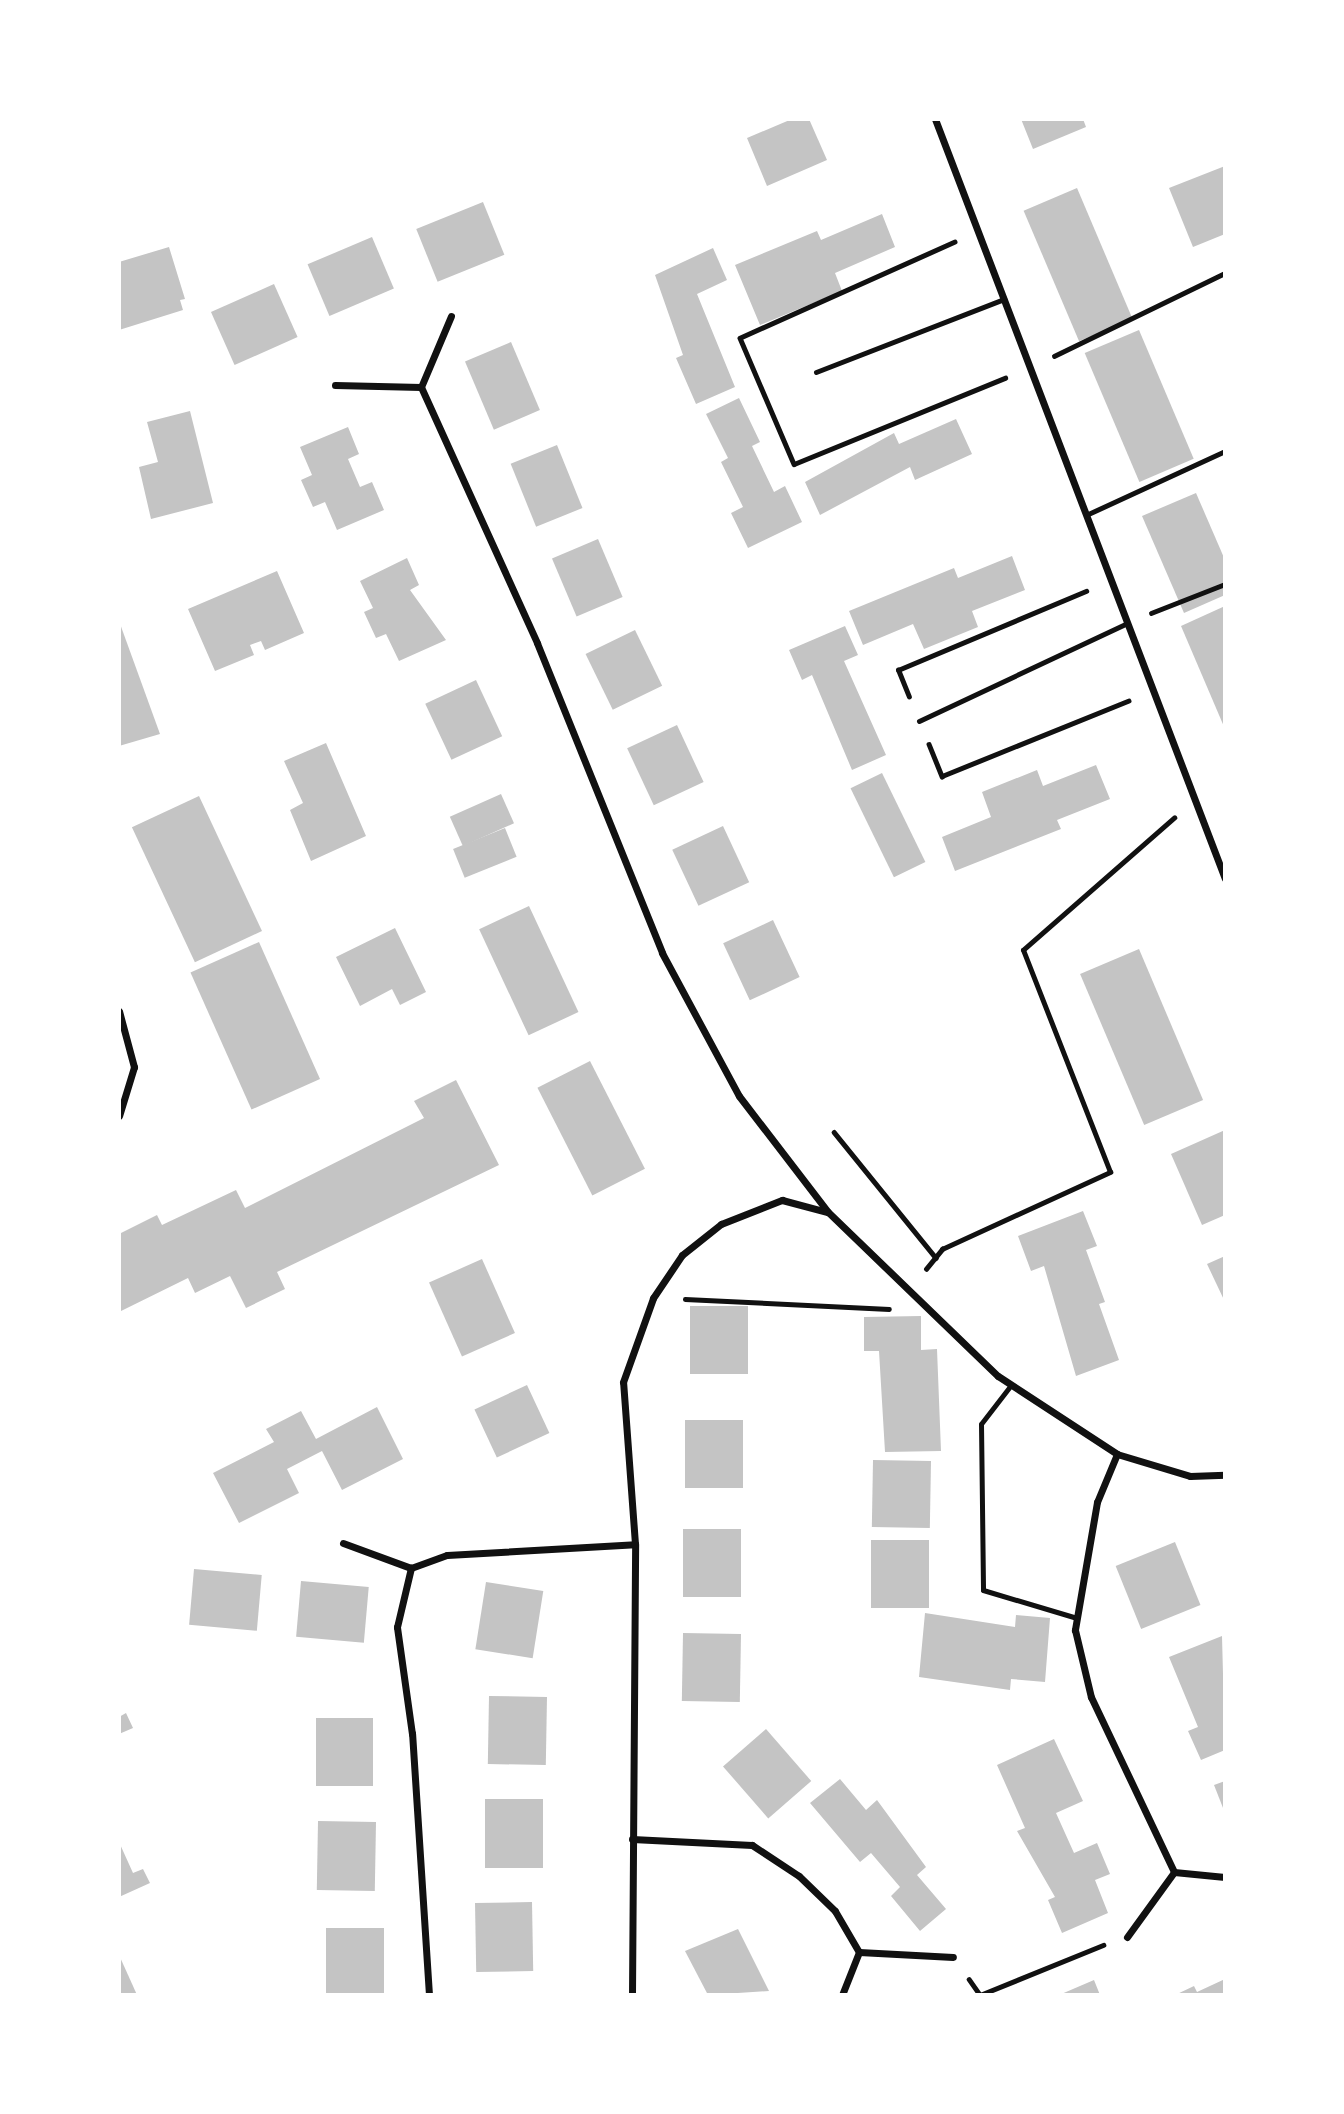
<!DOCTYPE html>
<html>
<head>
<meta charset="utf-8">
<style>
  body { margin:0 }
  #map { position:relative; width:1344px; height:2114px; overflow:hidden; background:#fff; font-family:Ubuntu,sans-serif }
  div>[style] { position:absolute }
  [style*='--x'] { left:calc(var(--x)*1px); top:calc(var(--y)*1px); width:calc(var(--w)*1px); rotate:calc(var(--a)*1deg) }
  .building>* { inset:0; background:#c4c4c4; transform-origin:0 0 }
  .path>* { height:4.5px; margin:-2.25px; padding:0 2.25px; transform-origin:2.25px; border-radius:2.25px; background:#111 }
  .service>* { height:5px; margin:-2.5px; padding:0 2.5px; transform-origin:2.5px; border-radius:2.5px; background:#111 }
  .minor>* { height:7px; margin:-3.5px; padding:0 3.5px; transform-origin:3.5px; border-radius:3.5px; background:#111 }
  span { translate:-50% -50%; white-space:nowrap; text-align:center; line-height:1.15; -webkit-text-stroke:6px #fff; paint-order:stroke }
  .frame { position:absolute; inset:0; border:121px solid #fff; pointer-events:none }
</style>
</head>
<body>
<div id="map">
  <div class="building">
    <i style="clip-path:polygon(792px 119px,809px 119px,827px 160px,767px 186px,747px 138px)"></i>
    <i style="clip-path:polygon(1021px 119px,1083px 119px,1086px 127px,1033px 149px)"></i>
    <i style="clip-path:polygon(1225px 166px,1225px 234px,1193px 247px,1169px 188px)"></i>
    <i style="left:1077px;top:188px;width:142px;height:58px;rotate:67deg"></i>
    <i style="left:483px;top:202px;width:57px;height:72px;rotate:68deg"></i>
    <i style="clip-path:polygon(882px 214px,895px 247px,835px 273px,842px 291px,760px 325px,735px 265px,817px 231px,821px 240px)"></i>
    <i style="left:372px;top:237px;width:56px;height:70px;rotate:67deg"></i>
    <i style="clip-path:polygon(169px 247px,185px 299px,180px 300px,183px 310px,119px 330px,119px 262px)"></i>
    <i style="clip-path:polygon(713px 248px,727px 280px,697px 294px,735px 387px,696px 404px,676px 358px,683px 355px,655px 275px)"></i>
    <i style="left:274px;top:284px;width:58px;height:69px;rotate:66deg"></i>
    <i style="left:1139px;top:330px;width:140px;height:59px;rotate:67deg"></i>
    <i style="left:511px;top:342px;width:74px;height:50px;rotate:67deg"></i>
    <i style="clip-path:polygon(739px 398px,760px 442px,752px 446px,774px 492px,785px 486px,802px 522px,748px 548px,731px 513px,743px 507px,721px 462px,728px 458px,706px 414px)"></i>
    <i style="clip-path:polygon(190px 411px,213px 503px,151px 519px,139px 467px,158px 462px,147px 422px)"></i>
    <i style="clip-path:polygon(956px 419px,972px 454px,915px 480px,910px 467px,820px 515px,805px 482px,894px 433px,899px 444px)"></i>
    <i style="clip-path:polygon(348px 427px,359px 454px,348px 459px,360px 487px,372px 482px,384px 510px,337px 530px,325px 502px,313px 507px,301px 480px,312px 475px,300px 447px)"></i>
    <i style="left:557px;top:445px;width:68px;height:50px;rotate:68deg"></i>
    <i style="clip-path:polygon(1196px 493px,1225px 560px,1225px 595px,1184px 613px,1142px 516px)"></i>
    <i style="left:598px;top:539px;width:63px;height:50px;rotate:67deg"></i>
    <i style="clip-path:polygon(1012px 556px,1025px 590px,972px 611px,978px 627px,924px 649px,913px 624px,863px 645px,849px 611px,954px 568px,958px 578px)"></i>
    <i style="clip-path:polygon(407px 558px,419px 585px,410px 590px,446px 640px,399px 661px,386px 634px,376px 638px,364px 612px,373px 608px,360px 581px)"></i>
    <i style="clip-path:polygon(277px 571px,304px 633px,265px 650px,261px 641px,250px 645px,254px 655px,215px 671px,188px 609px)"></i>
    <i style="clip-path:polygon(1225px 606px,1225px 729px,1181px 626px)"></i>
    <i style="clip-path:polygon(119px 621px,160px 734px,119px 746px)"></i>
    <i style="clip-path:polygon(845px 626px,858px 655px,844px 661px,886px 755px,852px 770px,812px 675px,802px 680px,789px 650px)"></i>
    <i style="left:635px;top:630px;width:62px;height:55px;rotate:64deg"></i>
    <i style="left:476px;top:680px;width:62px;height:56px;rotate:65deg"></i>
    <i style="left:677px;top:725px;width:63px;height:55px;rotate:65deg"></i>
    <i style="clip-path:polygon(326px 743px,366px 836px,311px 861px,290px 810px,303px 803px,284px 761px)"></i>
    <i style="clip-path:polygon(1096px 765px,1110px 799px,1057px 820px,1061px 829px,955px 871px,942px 837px,991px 817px,982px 792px,1037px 770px,1043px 786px)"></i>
    <i style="left:882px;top:773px;width:99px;height:35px;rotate:64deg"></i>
    <i style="left:501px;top:794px;width:32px;height:56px;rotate:66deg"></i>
    <i style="left:199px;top:796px;width:149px;height:74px;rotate:65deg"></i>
    <i style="left:723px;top:826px;width:62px;height:56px;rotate:65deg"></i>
    <i style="left:505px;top:828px;width:31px;height:56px;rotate:68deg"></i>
    <i style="left:529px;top:906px;width:117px;height:55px;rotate:65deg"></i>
    <i style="left:773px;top:920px;width:63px;height:55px;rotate:65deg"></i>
    <i style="clip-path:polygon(395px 928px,426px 992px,400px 1005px,392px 989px,360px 1006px,336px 957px)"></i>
    <i style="left:259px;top:942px;width:150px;height:75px;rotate:66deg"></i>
    <i style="left:1139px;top:949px;width:164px;height:64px;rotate:67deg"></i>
    <i style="left:590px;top:1061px;width:121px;height:59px;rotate:63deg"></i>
    <i style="clip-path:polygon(456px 1080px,499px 1165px,277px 1272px,285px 1289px,246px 1308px,230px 1276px,195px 1293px,188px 1278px,119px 1312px,119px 1234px,157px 1215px,162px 1225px,236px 1190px,245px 1208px,424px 1118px,414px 1101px)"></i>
    <i style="clip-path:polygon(1225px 1130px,1225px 1215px,1202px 1225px,1171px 1154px)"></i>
    <i style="clip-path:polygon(1083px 1211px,1097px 1246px,1086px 1250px,1105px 1302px,1099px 1304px,1119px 1360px,1076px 1376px,1044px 1266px,1031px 1271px,1018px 1236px)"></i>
    <i style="clip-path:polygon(1225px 1256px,1225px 1302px,1207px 1264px)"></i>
    <i style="left:482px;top:1259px;width:81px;height:58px;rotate:66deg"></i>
    <i style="left:748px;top:1306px;width:68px;height:58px;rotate:90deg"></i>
    <i style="clip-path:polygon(921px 1316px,921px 1350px,937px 1349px,941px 1451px,885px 1452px,879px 1351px,864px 1351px,864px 1317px)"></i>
    <i style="left:527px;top:1385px;width:53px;height:58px;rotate:65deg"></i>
    <i style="clip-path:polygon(377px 1407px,403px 1459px,342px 1490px,322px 1451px,287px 1469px,299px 1493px,239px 1523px,213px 1473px,274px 1442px,266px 1429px,301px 1411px,316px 1439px)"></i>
    <i style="left:743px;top:1420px;width:68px;height:58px;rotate:90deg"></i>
    <i style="left:931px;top:1461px;width:67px;height:58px;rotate:91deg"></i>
    <i style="left:741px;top:1529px;width:68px;height:58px;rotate:90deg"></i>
    <i style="left:929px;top:1540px;width:68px;height:58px;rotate:90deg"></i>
    <i style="left:1175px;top:1542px;width:68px;height:64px;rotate:68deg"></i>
    <i style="left:194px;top:1569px;width:68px;height:56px;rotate:5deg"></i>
    <i style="left:301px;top:1581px;width:68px;height:56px;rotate:5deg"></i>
    <i style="left:486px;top:1582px;width:58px;height:68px;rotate:9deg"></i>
    <i style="clip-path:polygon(925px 1613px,1015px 1627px,1016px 1615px,1050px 1618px,1045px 1682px,1011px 1679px,1010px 1690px,919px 1677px)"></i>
    <i style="left:741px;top:1634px;width:68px;height:58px;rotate:91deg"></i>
    <i style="clip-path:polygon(1222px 1636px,1225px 1750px,1201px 1760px,1188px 1731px,1198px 1727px,1169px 1657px)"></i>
    <i style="left:489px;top:1696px;width:58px;height:68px;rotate:1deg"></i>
    <i style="clip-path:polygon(126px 1713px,133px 1728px,119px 1734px,119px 1717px)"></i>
    <i style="left:373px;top:1718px;width:68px;height:57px;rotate:90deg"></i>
    <i style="left:766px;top:1729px;width:69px;height:57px;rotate:49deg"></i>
    <i style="clip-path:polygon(1054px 1739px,1083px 1801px,1056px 1813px,1074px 1853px,1097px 1843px,1110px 1874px,1095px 1880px,1108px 1913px,1062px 1933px,1048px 1900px,1055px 1897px,1017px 1831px,1025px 1828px,997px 1765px)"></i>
    <i style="clip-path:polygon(840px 1779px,866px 1810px,877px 1800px,926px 1867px,917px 1875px,946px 1909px,920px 1931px,891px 1896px,900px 1887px,871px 1853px,860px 1862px,810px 1803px)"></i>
    <i style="clip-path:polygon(1225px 1781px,1225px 1813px,1214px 1785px)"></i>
    <i style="left:543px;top:1799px;width:69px;height:58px;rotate:90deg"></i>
    <i style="left:376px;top:1822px;width:69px;height:58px;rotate:91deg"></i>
    <i style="clip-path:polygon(119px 1842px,133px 1873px,143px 1869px,150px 1883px,119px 1897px)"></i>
    <i style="left:532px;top:1902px;width:69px;height:57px;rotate:89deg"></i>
    <i style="left:384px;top:1928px;width:67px;height:58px;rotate:90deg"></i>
    <i style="clip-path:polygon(738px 1929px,769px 1991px,708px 1995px,685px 1951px)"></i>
    <i style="clip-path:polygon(119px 1955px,133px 1986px,137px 1995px,119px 1995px)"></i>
    <i style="clip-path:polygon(1225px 1979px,1225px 1995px,1175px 1995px,1194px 1986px,1197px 1992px)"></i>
    <i style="clip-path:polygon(1094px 1980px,1100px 1995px,1059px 1995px)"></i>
  </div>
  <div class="path">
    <i style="--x:955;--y:242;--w:235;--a:155.9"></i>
    <i style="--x:740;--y:338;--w:137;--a:66.8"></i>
    <i style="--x:794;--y:464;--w:228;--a:-22.2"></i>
    <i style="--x:1054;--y:356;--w:190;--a:-25.9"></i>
    <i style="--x:1151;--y:613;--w:79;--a:-21.4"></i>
    <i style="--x:909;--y:697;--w:29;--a:-112"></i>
    <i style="--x:898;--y:670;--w:204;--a:-22.8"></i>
    <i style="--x:929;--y:744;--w:35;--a:68"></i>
    <i style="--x:942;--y:776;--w:201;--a:-22"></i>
    <i style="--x:834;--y:1132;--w:162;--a:51"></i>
    <i style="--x:926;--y:1269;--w:26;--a:-51"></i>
    <i style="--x:942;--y:1249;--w:185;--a:-24.6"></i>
    <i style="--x:1110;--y:1172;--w:238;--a:-111.4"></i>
    <i style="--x:1023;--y:950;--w:201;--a:-41.2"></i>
    <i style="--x:685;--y:1299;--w:204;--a:2.8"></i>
    <i style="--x:969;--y:1979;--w:19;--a:55"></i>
    <i style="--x:980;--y:1995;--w:133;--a:-22.1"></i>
  </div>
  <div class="service">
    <i style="--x:816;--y:372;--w:202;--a:-21.2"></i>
    <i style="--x:1086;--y:515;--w:153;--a:-24.7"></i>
    <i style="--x:919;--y:721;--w:228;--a:-25.2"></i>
    <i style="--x:1011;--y:1385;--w:49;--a:127.6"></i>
    <i style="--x:981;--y:1424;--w:166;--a:89.3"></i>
    <i style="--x:983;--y:1590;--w:98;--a:16.6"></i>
  </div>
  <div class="minor">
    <i style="--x:935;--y:119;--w:813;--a:69.11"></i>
    <i style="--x:335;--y:385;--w:86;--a:1.3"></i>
    <i style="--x:421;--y:387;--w:281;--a:65.6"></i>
    <i style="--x:537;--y:643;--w:334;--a:68"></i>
    <i style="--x:662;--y:953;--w:162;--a:61.7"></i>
    <i style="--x:739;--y:1096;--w:146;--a:52.5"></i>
    <i style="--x:828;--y:1212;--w:236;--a:44"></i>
    <i style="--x:998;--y:1376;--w:142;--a:33.2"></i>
    <i style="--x:1117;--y:1454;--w:76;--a:16.8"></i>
    <i style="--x:1190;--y:1476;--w:35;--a:-2"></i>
    <i style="--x:421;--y:387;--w:77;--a:-67.1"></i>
    <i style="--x:119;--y:1011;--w:58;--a:75"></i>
    <i style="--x:134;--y:1067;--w:51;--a:107"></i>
    <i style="--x:1117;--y:1454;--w:52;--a:112.6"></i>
    <i style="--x:1097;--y:1502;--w:130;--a:99.8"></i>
    <i style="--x:1075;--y:1630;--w:69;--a:76.6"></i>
    <i style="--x:1091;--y:1697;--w:194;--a:64.6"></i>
    <i style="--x:1174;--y:1872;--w:51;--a:5.6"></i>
    <i style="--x:343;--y:1543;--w:72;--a:20.2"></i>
    <i style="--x:632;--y:1839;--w:120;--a:2.9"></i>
    <i style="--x:752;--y:1845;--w:56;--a:33.4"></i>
    <i style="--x:799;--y:1876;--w:50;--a:44.2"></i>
    <i style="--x:835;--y:1911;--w:48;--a:59.7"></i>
    <i style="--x:859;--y:1952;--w:46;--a:111.6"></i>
    <i style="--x:1127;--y:1937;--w:80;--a:-54.1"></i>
    <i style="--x:859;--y:1952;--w:94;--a:3"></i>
    <i style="--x:429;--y:1995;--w:262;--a:-93.7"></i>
    <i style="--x:412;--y:1734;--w:108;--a:-98"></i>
    <i style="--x:397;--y:1627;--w:61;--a:-76.7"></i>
    <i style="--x:411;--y:1568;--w:38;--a:-20"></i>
    <i style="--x:447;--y:1555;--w:188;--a:-3.3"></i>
    <i style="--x:632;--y:1995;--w:451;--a:-89.6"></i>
    <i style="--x:635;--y:1544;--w:162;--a:-94.2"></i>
    <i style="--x:623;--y:1382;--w:89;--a:-70.3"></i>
    <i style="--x:653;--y:1298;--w:52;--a:-56"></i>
    <i style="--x:682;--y:1255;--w:50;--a:-38.5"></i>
    <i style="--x:721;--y:1224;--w:66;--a:-21.5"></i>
    <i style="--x:782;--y:1200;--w:47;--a:14.9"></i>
  </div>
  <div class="frame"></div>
</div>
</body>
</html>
